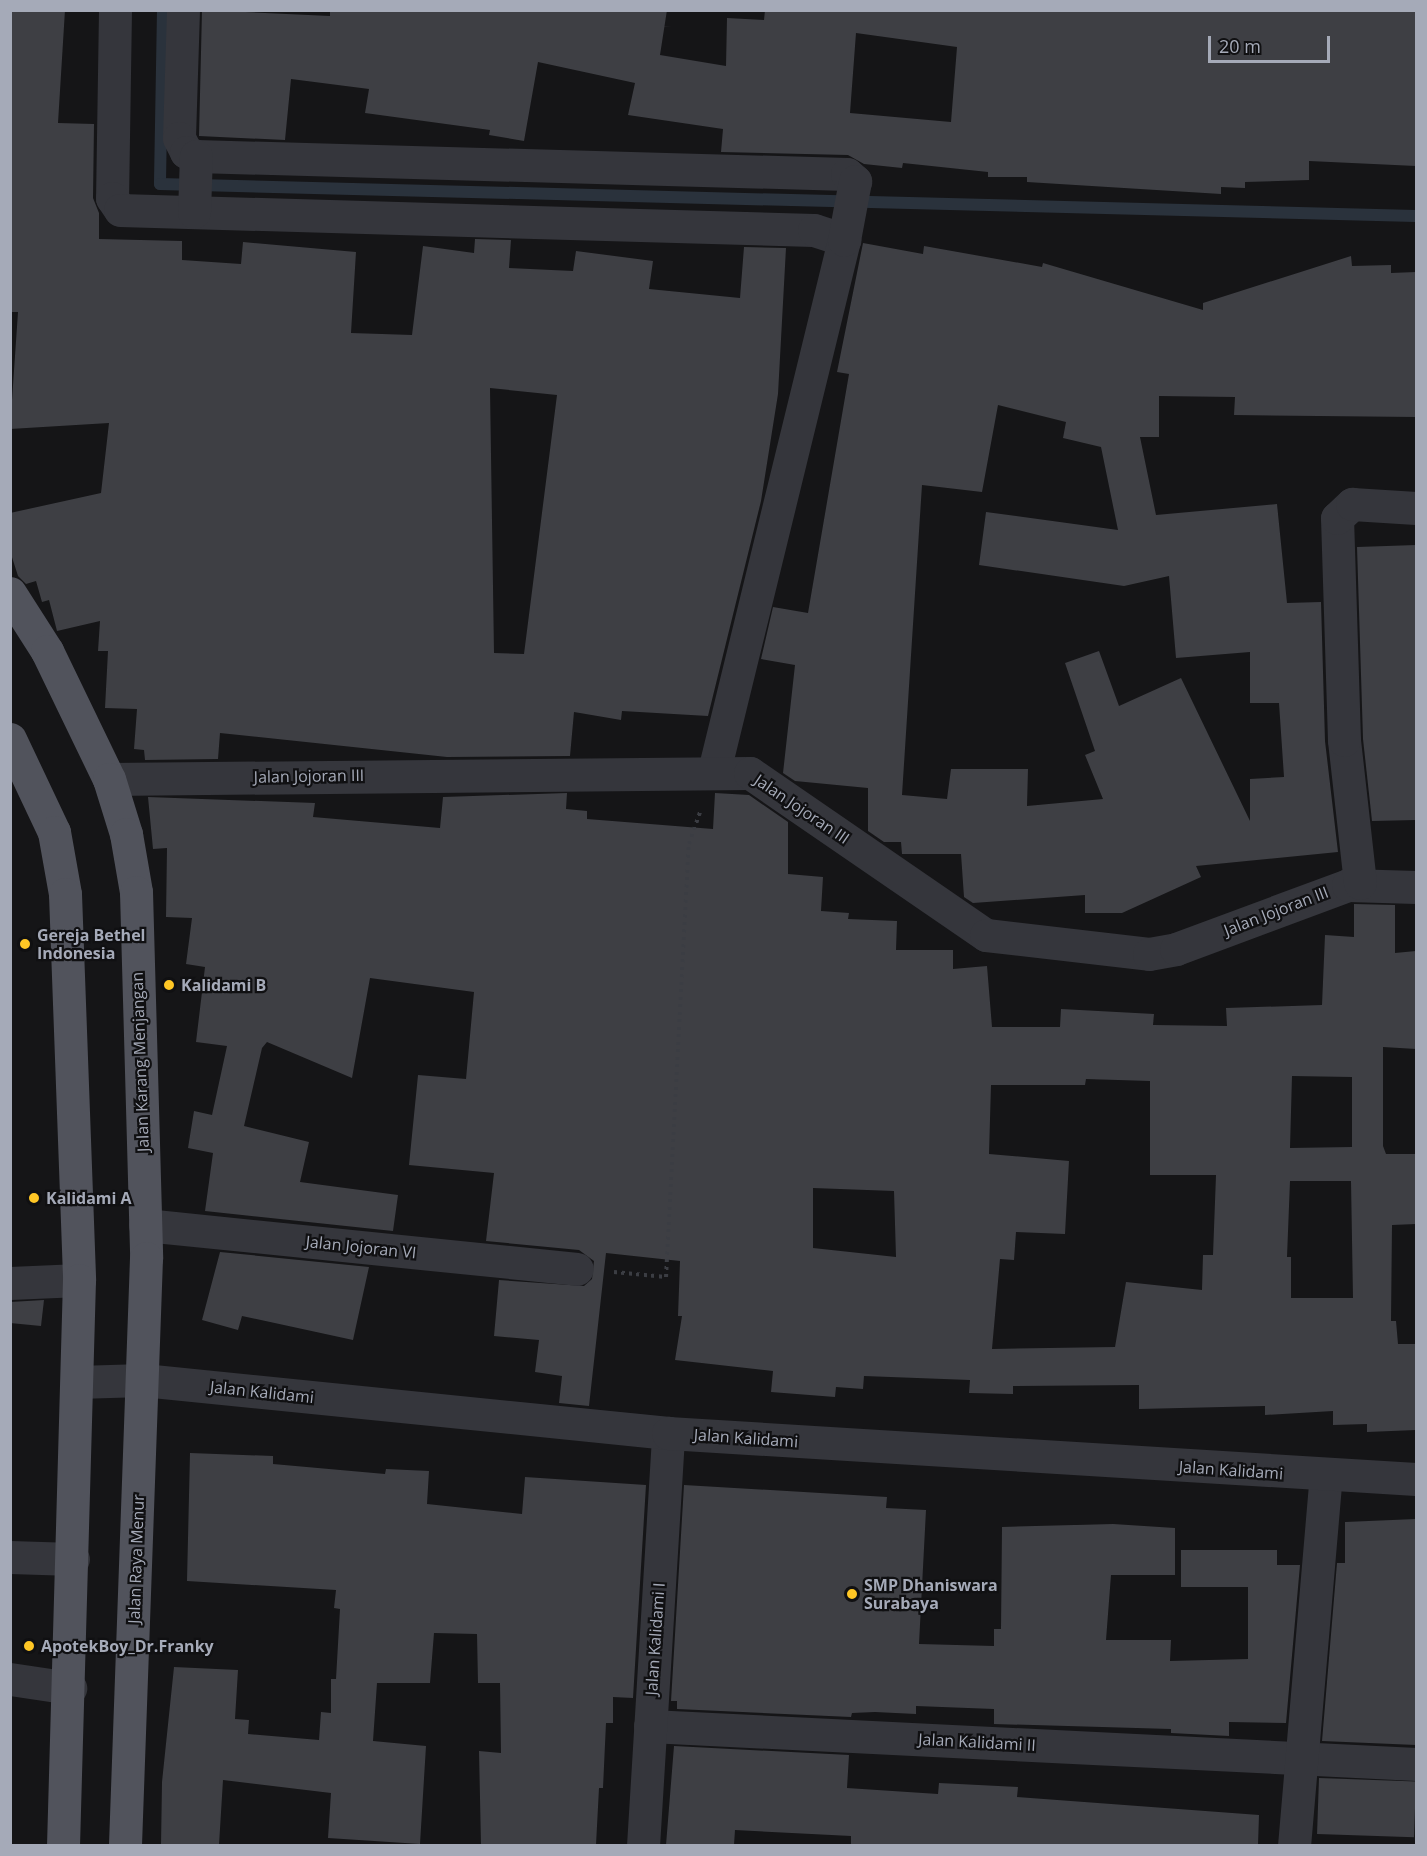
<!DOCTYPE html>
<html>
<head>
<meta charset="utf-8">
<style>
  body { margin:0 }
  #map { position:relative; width:1427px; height:1856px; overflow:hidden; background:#151517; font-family:"Open Sans",sans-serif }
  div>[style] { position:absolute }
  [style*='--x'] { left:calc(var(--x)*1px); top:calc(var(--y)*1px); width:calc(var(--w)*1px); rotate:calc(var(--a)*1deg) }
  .stream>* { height:12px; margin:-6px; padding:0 6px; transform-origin:6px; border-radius:6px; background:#2a323c }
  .building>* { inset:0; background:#3e3f44; transform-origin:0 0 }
  .path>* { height:4px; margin-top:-2px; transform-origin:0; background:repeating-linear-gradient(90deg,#3b3d43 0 3px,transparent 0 7.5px) }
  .minor>* { height:33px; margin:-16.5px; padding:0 16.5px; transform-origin:16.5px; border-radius:16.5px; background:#35363c }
  .tertiary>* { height:33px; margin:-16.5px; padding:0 16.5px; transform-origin:16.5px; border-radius:16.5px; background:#35363c }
  .primary>* { height:33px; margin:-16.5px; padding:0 16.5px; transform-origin:16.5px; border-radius:16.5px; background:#51535c }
  .dots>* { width:16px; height:16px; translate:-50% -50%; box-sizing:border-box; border:3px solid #101012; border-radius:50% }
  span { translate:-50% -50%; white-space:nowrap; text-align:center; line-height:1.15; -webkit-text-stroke:4.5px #101012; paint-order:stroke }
  .street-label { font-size:16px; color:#a5aab8 }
  .poi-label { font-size:16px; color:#a5aab8; font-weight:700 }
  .left { translate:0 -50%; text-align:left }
  .frame { position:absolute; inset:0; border:12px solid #a5aab8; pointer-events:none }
  .scale { position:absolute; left:1208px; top:36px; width:122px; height:27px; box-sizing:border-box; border:3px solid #a5aab8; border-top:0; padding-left:8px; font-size:18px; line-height:21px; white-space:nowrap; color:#a5aab8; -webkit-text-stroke:4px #101012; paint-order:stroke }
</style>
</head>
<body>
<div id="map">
  <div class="stream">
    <i style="--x:163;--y:10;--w:174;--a:91"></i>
    <i style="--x:160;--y:184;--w:1256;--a:1.46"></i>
  </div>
  <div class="building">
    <i style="clip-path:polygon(evenodd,10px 10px,65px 10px,58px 123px,94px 124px,93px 198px,99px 213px,99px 239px,182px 241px,182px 260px,241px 264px,243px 242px,356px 252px,351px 333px,412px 335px,423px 246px,474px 253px,475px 239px,511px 240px,509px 268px,573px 271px,576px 251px,653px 261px,649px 289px,740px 298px,744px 247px,786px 248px,778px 394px,761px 501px,708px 716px,622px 711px,621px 720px,574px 712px,570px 756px,447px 757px,220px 733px,218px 759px,145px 760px,144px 750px,134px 749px,137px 709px,105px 708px,108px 651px,98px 651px,100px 621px,57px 631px,49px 600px,42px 602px,36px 581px,26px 584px,18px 576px,10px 551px,10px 513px,101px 493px,109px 423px,10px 429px,18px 312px,10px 312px,10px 10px,490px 388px,557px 395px,524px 654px,494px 653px,490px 388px)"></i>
    <i style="clip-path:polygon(evenodd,202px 10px,330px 16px,330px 10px,667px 10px,660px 55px,726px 66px,727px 18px,764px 20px,765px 10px,1416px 10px,1416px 166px,1309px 161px,1309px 180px,1245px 182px,1245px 188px,1221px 187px,1221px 194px,1027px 182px,1027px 177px,988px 177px,988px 172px,903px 163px,902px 168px,864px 164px,848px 155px,721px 152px,723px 129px,628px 115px,635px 83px,538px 62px,524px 141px,489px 135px,490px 130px,365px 113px,369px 89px,291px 79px,285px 140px,199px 136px,202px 10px,856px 33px,957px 47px,951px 122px,850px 113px,856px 33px)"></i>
    <i style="clip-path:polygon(evenodd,863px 243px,923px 254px,924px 246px,1042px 267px,1043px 263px,1203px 310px,1203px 303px,1351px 256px,1352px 266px,1391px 265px,1391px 273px,1416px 272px,1416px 417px,1234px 415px,1235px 397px,1159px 396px,1159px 437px,1140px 437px,1156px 515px,1277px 504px,1287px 603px,1321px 602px,1325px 741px,1338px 852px,1196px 866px,1201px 877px,1122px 913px,1085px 913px,1085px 895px,973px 903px,964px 897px,961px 854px,902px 854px,901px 842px,884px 842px,868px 831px,868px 788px,795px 781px,783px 773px,795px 665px,761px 659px,773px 607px,808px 613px,849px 374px,837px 372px,863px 243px,998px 405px,1066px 422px,1063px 438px,1101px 447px,1118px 530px,986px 512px,979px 565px,1124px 586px,1169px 576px,1176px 658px,1250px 652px,1250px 703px,1279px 703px,1284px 777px,1250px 779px,1250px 821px,1181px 678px,1119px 706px,1099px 651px,1065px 663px,1095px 751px,1085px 755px,1103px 799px,1027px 806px,1028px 769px,951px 769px,947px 799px,902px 795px,922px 485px,982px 492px,998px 405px)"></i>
    <i style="clip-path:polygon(1416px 545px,1416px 820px,1372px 821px,1363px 739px,1357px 547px)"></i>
    <i style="clip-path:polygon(evenodd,567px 793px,566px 809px,587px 811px,587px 819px,713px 829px,715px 793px,749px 795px,788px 822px,788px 874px,823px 877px,821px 911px,849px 913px,848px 919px,897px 921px,896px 950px,953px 950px,953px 969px,987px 966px,992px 1027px,1060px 1027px,1061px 1009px,1154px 1014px,1153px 1025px,1227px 1026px,1226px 1008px,1322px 1005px,1325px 935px,1354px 937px,1354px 904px,1395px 905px,1395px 953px,1416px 951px,1416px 1049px,1383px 1047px,1383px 1146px,1386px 1154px,1416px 1154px,1416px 1224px,1392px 1225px,1391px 1321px,1396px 1321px,1398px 1344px,1416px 1344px,1416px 1430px,1367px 1432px,1367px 1424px,1333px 1425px,1333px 1411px,1265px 1415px,1265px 1406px,1139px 1409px,1139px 1385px,1013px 1386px,1013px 1394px,969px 1393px,970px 1380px,864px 1376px,863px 1389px,836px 1387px,835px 1397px,771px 1392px,773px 1371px,675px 1360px,682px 1316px,678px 1316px,680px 1261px,606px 1253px,589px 1406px,559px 1403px,562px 1376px,535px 1372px,539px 1340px,494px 1336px,499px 1280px,584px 1286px,592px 1279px,594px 1261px,579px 1250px,486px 1241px,494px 1173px,409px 1165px,418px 1075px,466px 1079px,474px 992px,370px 978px,352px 1078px,267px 1042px,262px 1048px,244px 1126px,309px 1142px,300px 1182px,398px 1195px,393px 1231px,205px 1211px,213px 1153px,188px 1148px,194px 1111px,212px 1115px,227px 1046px,196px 1042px,205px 967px,186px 964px,192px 918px,166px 917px,167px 848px,153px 849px,148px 797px,315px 803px,313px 817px,440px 828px,443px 797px,567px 793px,1292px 1076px,1352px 1077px,1352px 1147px,1290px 1148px,1292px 1076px,567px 793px,1086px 1079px,1150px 1081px,1150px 1175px,1216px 1175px,1213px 1255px,1203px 1255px,1202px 1290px,1126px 1282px,1115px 1347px,992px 1349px,1000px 1259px,1014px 1260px,1016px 1232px,1065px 1234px,1069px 1161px,989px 1154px,991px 1085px,1085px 1085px,1086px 1079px,567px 793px,1290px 1181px,1351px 1181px,1353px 1298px,1291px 1298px,1291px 1257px,1287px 1257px,1290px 1181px,567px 793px,813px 1188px,894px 1191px,896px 1257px,813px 1248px,813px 1188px)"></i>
    <i style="clip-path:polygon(220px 1252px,369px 1267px,353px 1340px,242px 1316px,238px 1330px,202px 1320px)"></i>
    <i style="clip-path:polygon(44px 1300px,41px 1326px,10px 1323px,10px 1302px)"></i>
    <i style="clip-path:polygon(190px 1453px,273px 1456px,273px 1464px,385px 1474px,386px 1469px,429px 1471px,427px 1504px,522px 1514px,525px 1477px,646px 1485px,633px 1698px,613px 1697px,613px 1723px,606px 1723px,603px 1788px,599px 1788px,596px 1845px,481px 1845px,479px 1751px,501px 1753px,500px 1683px,478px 1683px,477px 1634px,434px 1633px,430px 1683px,377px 1683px,373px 1741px,426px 1746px,420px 1844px,328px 1838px,331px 1793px,223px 1780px,219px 1845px,161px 1845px,162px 1782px,174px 1667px,238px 1670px,235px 1719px,249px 1720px,248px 1734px,319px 1740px,321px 1712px,331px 1713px,331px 1679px,336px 1679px,340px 1609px,334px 1608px,336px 1590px,187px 1581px)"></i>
    <i style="clip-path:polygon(684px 1485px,887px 1497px,886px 1508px,926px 1510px,919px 1644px,994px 1646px,994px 1629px,1001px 1629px,1002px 1527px,1113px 1524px,1175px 1528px,1175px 1575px,1111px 1575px,1106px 1640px,1171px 1640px,1170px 1661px,1248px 1659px,1248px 1587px,1181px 1587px,1181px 1550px,1277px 1550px,1277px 1565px,1300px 1565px,1286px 1723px,1229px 1722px,1229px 1736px,1171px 1733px,1171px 1729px,994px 1724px,994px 1709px,916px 1706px,916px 1714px,875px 1712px,852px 1713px,851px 1717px,677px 1709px,677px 1701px,671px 1701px)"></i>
    <i style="clip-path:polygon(1416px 1519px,1416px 1745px,1322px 1741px,1337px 1563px,1345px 1563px,1345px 1522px)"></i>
    <i style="clip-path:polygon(674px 1746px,849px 1755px,847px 1788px,938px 1794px,939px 1783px,1018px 1787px,1017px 1797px,1259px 1815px,1258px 1845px,868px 1845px,851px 1844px,851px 1836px,735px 1830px,734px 1845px,666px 1845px)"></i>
    <i style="left:1319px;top:1778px;width:97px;height:56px;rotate:2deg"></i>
  </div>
  <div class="path">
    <i style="--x:614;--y:1272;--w:52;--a:5.5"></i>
    <i style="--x:666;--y:1277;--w:434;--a:-87"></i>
    <i style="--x:689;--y:844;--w:34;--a:-71"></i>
  </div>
  <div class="minor">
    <i style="--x:115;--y:10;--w:188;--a:90.9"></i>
    <i style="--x:112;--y:198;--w:14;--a:56"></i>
    <i style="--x:120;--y:210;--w:694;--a:1.65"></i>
    <i style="--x:814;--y:230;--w:32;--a:18"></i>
    <i style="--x:844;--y:240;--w:547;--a:103.76"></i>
    <i style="--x:183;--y:10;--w:128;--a:91.8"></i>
    <i style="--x:179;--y:138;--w:16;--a:63"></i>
    <i style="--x:186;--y:152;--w:11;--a:22"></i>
    <i style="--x:196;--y:156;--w:651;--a:1.58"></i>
    <i style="--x:847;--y:174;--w:11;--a:41"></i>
    <i style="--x:855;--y:181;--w:60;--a:100.6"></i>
    <i style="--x:194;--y:212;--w:56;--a:-88"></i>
    <i style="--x:109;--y:779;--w:641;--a:-0.54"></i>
    <i style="--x:750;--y:773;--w:286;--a:34.5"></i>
    <i style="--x:986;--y:935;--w:164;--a:6.6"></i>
    <i style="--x:1149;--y:954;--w:27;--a:-10"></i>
    <i style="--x:1176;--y:949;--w:184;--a:-20.4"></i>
    <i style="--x:1348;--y:885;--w:68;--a:1.7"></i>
    <i style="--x:1360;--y:883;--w:144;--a:-96.4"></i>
    <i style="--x:1344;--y:740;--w:222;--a:-91.8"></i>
    <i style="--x:1337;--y:518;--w:21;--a:-43"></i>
    <i style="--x:1352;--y:504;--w:64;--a:3.6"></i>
    <i style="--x:145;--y:1225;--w:434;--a:5.8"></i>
    <i style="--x:10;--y:1283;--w:69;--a:-2.5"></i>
    <i style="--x:10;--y:1557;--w:63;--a:1.8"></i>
    <i style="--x:10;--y:1679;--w:61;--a:8.5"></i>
    <i style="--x:650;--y:1726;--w:767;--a:2.84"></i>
    <i style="--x:643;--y:1846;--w:414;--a:-86.5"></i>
    <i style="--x:1294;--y:1846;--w:371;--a:-85.1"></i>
  </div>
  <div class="tertiary">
    <i style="--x:77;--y:1382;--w:66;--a:-1.7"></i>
    <i style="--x:143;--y:1380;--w:528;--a:5.76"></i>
    <i style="--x:668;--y:1433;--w:749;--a:3.52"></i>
  </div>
  <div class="primary">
    <i style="--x:10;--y:593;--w:69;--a:57.5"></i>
    <i style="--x:47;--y:651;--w:142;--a:64.2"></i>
    <i style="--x:109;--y:779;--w:58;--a:72.8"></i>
    <i style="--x:126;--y:834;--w:59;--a:80.2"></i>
    <i style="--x:136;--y:892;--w:366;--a:88.4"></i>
    <i style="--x:146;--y:1258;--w:588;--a:92.05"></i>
    <i style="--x:10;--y:739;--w:103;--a:64.7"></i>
    <i style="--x:54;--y:832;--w:63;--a:79.9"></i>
    <i style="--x:65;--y:894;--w:386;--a:87.9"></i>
    <i style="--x:79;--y:1280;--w:566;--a:91.62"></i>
  </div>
  <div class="dots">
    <i style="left:25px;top:944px;background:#ffc725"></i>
    <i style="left:169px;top:985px;background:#ffc725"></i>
    <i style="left:34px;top:1198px;background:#ffc725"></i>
    <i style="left:852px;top:1594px;background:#ffc725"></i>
    <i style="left:29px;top:1646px;background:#ffc725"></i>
  </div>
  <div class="street-label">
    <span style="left:309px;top:776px;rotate:-1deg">Jalan Jojoran III</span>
    <span style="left:802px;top:809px;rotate:34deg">Jalan Jojoran III</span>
    <span style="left:1276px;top:911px;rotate:-21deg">Jalan Jojoran III</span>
    <span style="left:140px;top:1062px;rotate:-92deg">Jalan Karang Menjangan</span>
    <span style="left:361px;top:1247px;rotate:6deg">Jalan Jojoran VI</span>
    <span style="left:262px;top:1392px;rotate:6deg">Jalan Kalidami</span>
    <span style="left:746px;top:1438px;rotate:4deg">Jalan Kalidami</span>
    <span style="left:1231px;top:1470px;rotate:4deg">Jalan Kalidami</span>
    <span style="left:136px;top:1559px;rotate:-88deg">Jalan Raya Menur</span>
    <span style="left:655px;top:1639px;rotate:-86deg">Jalan Kalidami I</span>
    <span style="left:977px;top:1742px;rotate:3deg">Jalan Kalidami II</span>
  </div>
  <div class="poi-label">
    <span class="left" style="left:37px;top:944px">Gereja Bethel<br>Indonesia</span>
    <span class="left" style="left:181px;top:985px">Kalidami B</span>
    <span class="left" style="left:46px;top:1198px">Kalidami A</span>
    <span class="left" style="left:864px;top:1594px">SMP Dhaniswara<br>Surabaya</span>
    <span class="left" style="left:41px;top:1646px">ApotekBoy_Dr.Franky</span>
  </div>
  <div class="frame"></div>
  <div class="scale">20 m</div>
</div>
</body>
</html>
